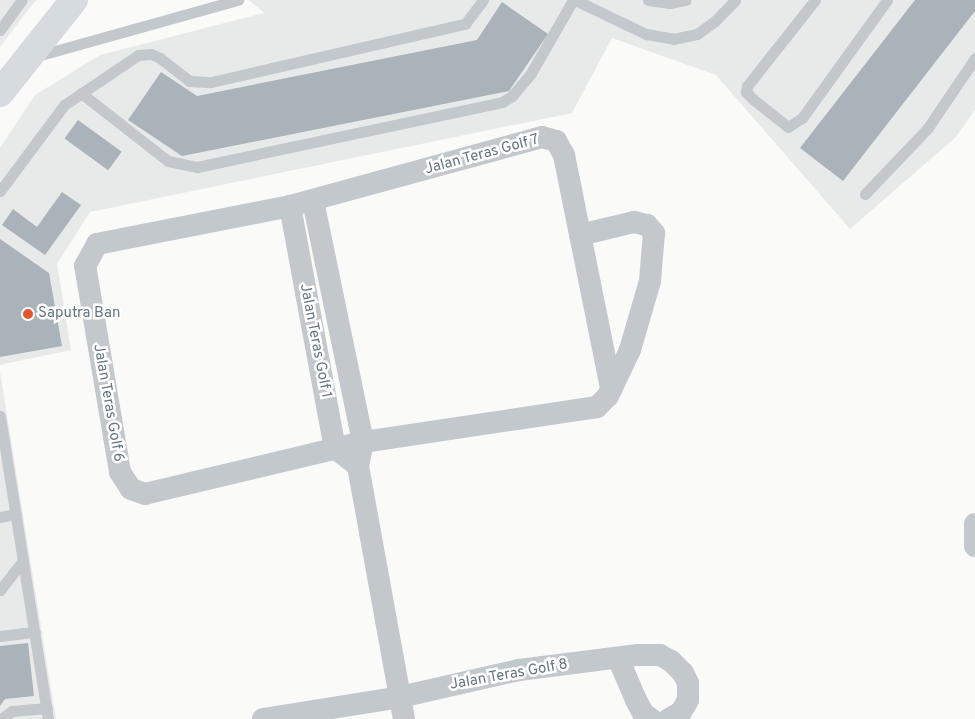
<!DOCTYPE html>
<html>
<head>
<meta charset="utf-8">
<style>
  body { margin:0 }
  #map { position:relative; width:975px; height:719px; overflow:hidden; background:#fafaf8; font-family:Overpass,sans-serif }
  div>[style] { position:absolute }
  [style*='--x'] { left:calc(var(--x)*1px); top:calc(var(--y)*1px); width:calc(var(--w)*1px); rotate:calc(var(--a)*1deg) }
  .built>* { inset:0; background:#e8e9e9 }
  .building>* { inset:0; background:#aab3b9; transform-origin:0 0 }
  .lane>* { height:11px; margin:-5.5px; padding:0 5.5px; transform-origin:5.5px; border-radius:5.5px; background:#c3c8cc }
  .street>* { height:22px; margin:-11px; padding:0 11px; transform-origin:11px; border-radius:11px; background:#c3c8cc }
  .primary>* { height:28px; margin:-14px; padding:0 14px; transform-origin:14px; border-radius:14px; background:#d6dbdf }
  .dots>* { width:14px; height:14px; translate:-50% -50%; box-sizing:border-box; border:2px solid #fff; border-radius:50% }
  span { translate:-50% -50%; white-space:nowrap; text-align:center; line-height:1.15; -webkit-text-stroke:5px #fff; paint-order:stroke }
  .street-label { font-size:15px; color:#657683 }
  .poi-label { font-size:15px; color:#657683 }
  .left { translate:0 -50%; text-align:left }
</style>
</head>
<body>
<div id="map">
  <div class="built">
    <i style="clip-path:polygon(0 0,36px 0,0 47px)"></i>
    <i style="clip-path:polygon(249px 0,975px 0,975px 110px,955px 138px,850px 229px,716px 75px,612px 38px,572px 113px,90px 212px,57px 264px,71px 350px,0 365px,0 148px,35px 95px,100px 55px,264px 13px)"></i>
    <i style="clip-path:polygon(0 372px,56px 719px,0 719px)"></i>
  </div>
  <div class="building">
    <i style="clip-path:polygon(915px 0,975px 0,975px 11px,843px 181px,800px 148px)"></i>
    <i style="clip-path:polygon(502px 2px,548px 34px,509px 91px,182px 156px,128px 120px,161px 72px,197px 96px,477px 40px)"></i>
    <i style="left:78px;top:120px;width:54px;height:23px;rotate:36deg"></i>
    <i style="clip-path:polygon(62px 192px,81px 205px,45px 255px,2px 225px,13px 209px,37px 227px)"></i>
    <i style="clip-path:polygon(0 239px,49px 273px,62px 346px,0 357px)"></i>
    <i style="clip-path:polygon(28px 643px,34px 696px,5px 699px,0 706px,0 646px)"></i>
  </div>
  <div class="lane">
    <i style="--x:575;--y:0;--w:79;--a:25.6"></i>
    <i style="--x:646;--y:34;--w:27;--a:10"></i>
    <i style="--x:673;--y:39;--w:25;--a:-12"></i>
    <i style="--x:697;--y:34;--w:22;--a:-36"></i>
    <i style="--x:715;--y:21;--w:29;--a:-46"></i>
    <i style="--x:648;--y:0;--w:22;--a:8"></i>
    <i style="--x:670;--y:3;--w:16;--a:-11"></i>
    <i style="--x:815;--y:0;--w:110;--a:128.3"></i>
    <i style="--x:747;--y:86;--w:6;--a:99"></i>
    <i style="--x:746;--y:92;--w:11;--a:45"></i>
    <i style="--x:754;--y:100;--w:43;--a:38.5"></i>
    <i style="--x:788;--y:127;--w:17;--a:-33"></i>
    <i style="--x:802;--y:118;--w:145;--a:-54.2"></i>
    <i style="--x:0;--y:30;--w:37;--a:-54"></i>
    <i style="--x:37;--y:56;--w:209;--a:-15.6"></i>
    <i style="--x:81;--y:93;--w:110;--a:38"></i>
    <i style="--x:168;--y:161;--w:30;--a:12"></i>
    <i style="--x:197;--y:167;--w:312;--a:-12"></i>
    <i style="--x:502;--y:102;--w:12;--a:-31"></i>
    <i style="--x:512;--y:96;--w:30;--a:-50"></i>
    <i style="--x:531;--y:73;--w:84;--a:-60.1"></i>
    <i style="--x:0;--y:191;--w:107;--a:-53.3"></i>
    <i style="--x:64;--y:105;--w:89;--a:-34"></i>
    <i style="--x:138;--y:55;--w:13;--a:-4"></i>
    <i style="--x:151;--y:54;--w:10;--a:24"></i>
    <i style="--x:160;--y:58;--w:37;--a:38"></i>
    <i style="--x:189;--y:81;--w:22;--a:3"></i>
    <i style="--x:211;--y:82;--w:261;--a:-12.9"></i>
    <i style="--x:465;--y:24;--w:30;--a:-53"></i>
    <i style="--x:865;--y:194;--w:90;--a:-46.4"></i>
    <i style="--x:927;--y:129;--w:86;--a:-55.9"></i>
    <i style="--x:0;--y:416;--w:307;--a:81"></i>
    <i style="--x:0;--y:517;--w:16;--a:-11"></i>
    <i style="--x:0;--y:590;--w:37;--a:-52"></i>
    <i style="--x:0;--y:636;--w:35;--a:-7"></i>
    <i style="--x:1;--y:719;--w:14;--a:-36"></i>
    <i style="--x:12;--y:711;--w:35;--a:-5"></i>
  </div>
  <div class="street">
    <i style="--x:290;--y:206;--w:246;--a:79.5"></i>
    <i style="--x:335;--y:448;--w:29;--a:38"></i>
    <i style="--x:358;--y:466;--w:25;--a:-78"></i>
    <i style="--x:363;--y:442;--w:246;--a:-101.7"></i>
    <i style="--x:580;--y:235;--w:56;--a:-13.5"></i>
    <i style="--x:634;--y:222;--w:13;--a:13"></i>
    <i style="--x:647;--y:225;--w:11;--a:49"></i>
    <i style="--x:654;--y:233;--w:48;--a:94.8"></i>
    <i style="--x:650;--y:281;--w:72;--a:106.2"></i>
    <i style="--x:630;--y:350;--w:51;--a:115.6"></i>
    <i style="--x:608;--y:396;--w:16;--a:135"></i>
    <i style="--x:597;--y:407;--w:237;--a:171.5"></i>
    <i style="--x:363;--y:442;--w:224;--a:166.6"></i>
    <i style="--x:145;--y:494;--w:15;--a:-160"></i>
    <i style="--x:131;--y:489;--w:20;--a:-123"></i>
    <i style="--x:120;--y:472;--w:209;--a:-99.6"></i>
    <i style="--x:85;--y:266;--w:25;--a:-61"></i>
    <i style="--x:97;--y:244;--w:197;--a:-11.1"></i>
    <i style="--x:290;--y:206;--w:261;--a:-15.3"></i>
    <i style="--x:542;--y:137;--w:15;--a:16"></i>
    <i style="--x:556;--y:141;--w:16;--a:60"></i>
    <i style="--x:564;--y:155;--w:239;--a:78.6"></i>
    <i style="--x:358;--y:466;--w:257;--a:79.7"></i>
    <i style="--x:975;--y:524;--w:22;--a:90"></i>
    <i style="--x:618;--y:658;--w:46;--a:66.8"></i>
    <i style="--x:636;--y:700;--w:15;--a:62"></i>
    <i style="--x:643;--y:713;--w:10;--a:37"></i>
    <i style="--x:263;--y:719;--w:139;--a:-9.1"></i>
    <i style="--x:400;--y:697;--w:122;--a:-12.8"></i>
    <i style="--x:519;--y:670;--w:120;--a:-7.2"></i>
    <i style="--x:638;--y:655;--w:22;--a:0"></i>
    <i style="--x:660;--y:655;--w:13;--a:29"></i>
    <i style="--x:671;--y:661;--w:17;--a:45"></i>
    <i style="--x:683;--y:673;--w:11;--a:63"></i>
    <i style="--x:688;--y:683;--w:17;--a:90"></i>
    <i style="--x:688;--y:700;--w:14;--a:120"></i>
    <i style="--x:681;--y:712;--w:14;--a:150"></i>
  </div>
  <div class="primary">
    <i style="--x:0;--y:93;--w:119;--a:-51.5"></i>
  </div>
  <div class="dots">
    <i style="left:28px;top:314px;background:#e4572e"></i>
  </div>
  <div class="street-label">
    <span style="left:482px;top:155px;rotate:-15deg">Jalan Teras Golf 7</span>
    <span style="left:315px;top:341px;rotate:79deg">Jalan Teras Golf 1</span>
    <span style="left:108px;top:403px;rotate:80deg">Jalan Teras Golf 6</span>
    <span style="left:509px;top:675px;rotate:-10deg">Jalan Teras Golf 8</span>
  </div>
  <div class="poi-label">
    <span class="left" style="left:38px;top:314px">Saputra Ban</span>
  </div>
</div>
</body>
</html>
